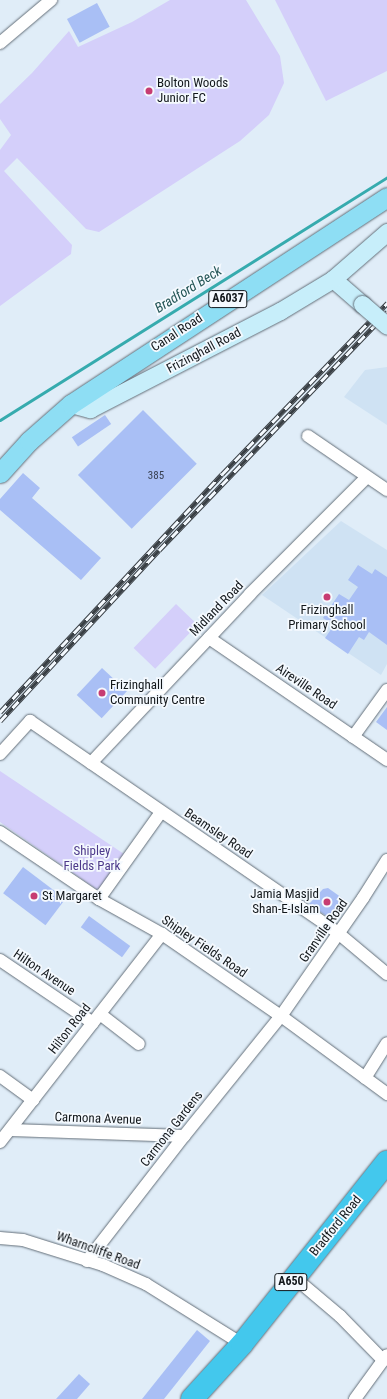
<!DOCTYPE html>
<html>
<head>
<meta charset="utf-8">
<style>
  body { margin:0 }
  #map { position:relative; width:387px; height:1399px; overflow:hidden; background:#e0edf8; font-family:"Roboto Condensed",sans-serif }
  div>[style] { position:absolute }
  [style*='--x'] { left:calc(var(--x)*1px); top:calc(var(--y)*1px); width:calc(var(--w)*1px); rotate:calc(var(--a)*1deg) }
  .built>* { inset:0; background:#cfe2f3 }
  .green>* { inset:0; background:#d4cffa; transform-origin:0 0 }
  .stream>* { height:3px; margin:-1.5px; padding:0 1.5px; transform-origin:1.5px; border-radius:1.5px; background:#36abae }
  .building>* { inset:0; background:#a9bff5; transform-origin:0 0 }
  .roads { filter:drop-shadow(0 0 1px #646f79) drop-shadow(0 0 1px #646f79) }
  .street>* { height:12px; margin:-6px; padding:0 6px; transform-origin:6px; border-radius:6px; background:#fff }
  .secondary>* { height:17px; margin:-8.5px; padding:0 8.5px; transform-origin:8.5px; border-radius:8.5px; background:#c7eefa }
  .primary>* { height:19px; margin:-9.5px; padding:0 9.5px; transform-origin:9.5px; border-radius:9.5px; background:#8edef4 }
  .highway>* { height:22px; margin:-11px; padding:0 11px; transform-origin:11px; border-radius:11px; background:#43c8ed }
  .rail>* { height:4.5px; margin-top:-2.25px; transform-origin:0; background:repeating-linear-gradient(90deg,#f4f9fe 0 9px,#393f44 0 18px); box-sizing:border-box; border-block:1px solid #393f44 }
  .bridges { filter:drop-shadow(0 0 1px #646f79) drop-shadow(0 0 1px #646f79) }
  .secondary-bridge>* { height:17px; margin:-8.5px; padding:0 8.5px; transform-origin:8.5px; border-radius:8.5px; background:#c7eefa }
  .dots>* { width:11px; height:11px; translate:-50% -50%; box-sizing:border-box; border:2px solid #f4f9fe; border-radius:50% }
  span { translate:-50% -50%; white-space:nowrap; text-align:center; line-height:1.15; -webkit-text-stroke:3.5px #f4f9fe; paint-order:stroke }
  .number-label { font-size:11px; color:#384152 }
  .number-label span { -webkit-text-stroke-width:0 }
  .shield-label span { padding:1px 3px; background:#f4f9fe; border:1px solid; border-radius:3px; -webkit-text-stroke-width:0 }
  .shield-label { font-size:12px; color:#12171b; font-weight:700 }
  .poi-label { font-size:13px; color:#12171b }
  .left { translate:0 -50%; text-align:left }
  .right { translate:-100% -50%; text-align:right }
  .street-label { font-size:13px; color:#12171b }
  .park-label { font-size:13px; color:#4d398b }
  .water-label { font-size:14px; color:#245556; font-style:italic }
</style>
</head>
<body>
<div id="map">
  <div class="built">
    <i style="clip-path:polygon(387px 367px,387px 425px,344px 397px,365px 370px)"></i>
    <i style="clip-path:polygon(341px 521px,387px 550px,387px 664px,381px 675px,262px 595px)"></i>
  </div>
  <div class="green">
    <i style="clip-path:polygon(170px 0,246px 0,280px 56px,284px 83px,269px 115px,240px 141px,99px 232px,86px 229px,17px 158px,4px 171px,72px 245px,71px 254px,0 306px,0 150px,11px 135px,0 119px,0 104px,32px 73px,69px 31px,78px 47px,132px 22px)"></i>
    <i style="clip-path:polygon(275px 0,387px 0,387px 71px,326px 101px)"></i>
    <i style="left:176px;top:604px;width:30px;height:61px;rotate:44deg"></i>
    <i style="clip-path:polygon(0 771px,124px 854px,99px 891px,0 822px)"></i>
  </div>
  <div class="stream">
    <i style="--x:0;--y:420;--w:457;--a:-32.1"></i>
  </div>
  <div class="building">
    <i style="left:97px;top:3px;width:27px;height:34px;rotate:62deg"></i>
    <i style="left:143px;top:410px;width:76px;height:92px;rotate:45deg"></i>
    <i style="left:105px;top:415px;width:11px;height:40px;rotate:56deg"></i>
    <i style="clip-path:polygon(23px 473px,40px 488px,32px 498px,101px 558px,81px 580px,0 510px,0 499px)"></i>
    <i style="clip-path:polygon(358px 565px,372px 574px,375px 569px,387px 577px,387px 645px,369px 632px,364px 640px,359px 637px,348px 654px,325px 638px,334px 625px,323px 618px,339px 594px,349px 600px,358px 587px,348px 580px)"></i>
    <i style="left:102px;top:668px;width:34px;height:37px;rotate:43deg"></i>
    <i style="clip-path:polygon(387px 707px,387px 730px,376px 722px)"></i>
    <i style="left:23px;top:867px;width:53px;height:33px;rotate:37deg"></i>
    <i style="clip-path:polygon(328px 888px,345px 900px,332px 920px,309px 904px,323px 889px)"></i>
    <i style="left:89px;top:916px;width:51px;height:14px;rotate:36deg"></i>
    <i style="clip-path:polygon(197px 1330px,210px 1341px,164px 1399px,142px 1399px)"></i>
    <i style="clip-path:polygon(79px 1374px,90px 1384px,77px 1399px,56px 1399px)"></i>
  </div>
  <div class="roads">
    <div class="street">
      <i style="--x:0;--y:43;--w:67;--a:-40.1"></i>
      <i style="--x:308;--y:436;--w:96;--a:34.4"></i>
      <i style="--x:209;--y:638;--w:216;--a:34.4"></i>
      <i style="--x:353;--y:737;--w:58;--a:-54.1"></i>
      <i style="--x:0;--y:754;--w:45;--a:-47.7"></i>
      <i style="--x:30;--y:721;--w:374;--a:34.5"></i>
      <i style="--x:338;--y:933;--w:64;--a:39.9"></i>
      <i style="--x:91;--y:763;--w:232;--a:-46.7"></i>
      <i style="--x:250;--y:594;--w:165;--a:-45"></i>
      <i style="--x:0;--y:832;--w:120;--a:34.1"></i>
      <i style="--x:99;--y:899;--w:72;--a:29.1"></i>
      <i style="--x:162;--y:934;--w:145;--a:34.6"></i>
      <i style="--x:281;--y:1016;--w:132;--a:36.3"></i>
      <i style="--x:99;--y:899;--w:107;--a:-54.5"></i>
      <i style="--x:0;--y:960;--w:112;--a:34.1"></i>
      <i style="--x:100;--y:1014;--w:49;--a:37.6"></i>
      <i style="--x:0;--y:1076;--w:41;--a:36"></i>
      <i style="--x:365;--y:1078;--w:41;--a:-57.8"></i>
      <i style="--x:11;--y:1130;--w:173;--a:2"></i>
      <i style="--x:0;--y:1142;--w:264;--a:-52.1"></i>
      <i style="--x:0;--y:1238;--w:23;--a:5"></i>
      <i style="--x:23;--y:1240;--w:84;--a:17.4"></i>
      <i style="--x:103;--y:1265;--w:47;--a:23.8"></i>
      <i style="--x:146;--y:1284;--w:113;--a:32"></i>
      <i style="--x:87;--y:1261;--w:158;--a:-52.2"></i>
      <i style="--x:184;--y:1136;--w:154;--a:-51.1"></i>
      <i style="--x:281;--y:1016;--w:144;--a:-55.2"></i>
      <i style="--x:363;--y:898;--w:45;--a:-57.7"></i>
      <i style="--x:295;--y:1278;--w:59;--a:40.2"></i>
      <i style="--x:340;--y:1316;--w:62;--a:45.7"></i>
      <i style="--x:355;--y:1399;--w:54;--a:-54"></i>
    </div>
    <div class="secondary">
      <i style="--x:333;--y:279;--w:38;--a:41"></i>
      <i style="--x:71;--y:404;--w:20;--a:15"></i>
      <i style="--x:90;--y:409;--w:214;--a:-27.3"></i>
      <i style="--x:280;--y:311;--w:62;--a:-31.1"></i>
      <i style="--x:333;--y:279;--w:72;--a:-41"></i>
    </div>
    <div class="primary">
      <i style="--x:0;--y:473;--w:43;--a:-47.8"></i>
      <i style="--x:29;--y:441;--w:56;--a:-41.4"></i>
      <i style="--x:71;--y:404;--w:378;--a:-33.2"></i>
    </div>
    <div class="highway">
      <i style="--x:192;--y:1399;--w:74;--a:-47.7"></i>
      <i style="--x:242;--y:1344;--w:233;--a:-51.5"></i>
    </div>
  </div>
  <div class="rail">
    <i style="--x:0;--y:712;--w:325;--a:-47"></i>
    <i style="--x:222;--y:474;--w:238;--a:-46"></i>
    <i style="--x:0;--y:721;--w:233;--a:-47.1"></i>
    <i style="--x:159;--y:550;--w:330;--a:-46.2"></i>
  </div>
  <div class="bridges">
    <div class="secondary-bridge">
      <i style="--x:362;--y:304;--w:33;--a:41"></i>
    </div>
  </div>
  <div class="dots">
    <i style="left:149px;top:91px;background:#c73c72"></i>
    <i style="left:327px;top:597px;background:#c73c72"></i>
    <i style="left:102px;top:693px;background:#c73c72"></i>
    <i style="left:34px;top:896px;background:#c73c72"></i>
    <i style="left:327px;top:902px;background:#c73c72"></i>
  </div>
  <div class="number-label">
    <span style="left:156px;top:476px">385</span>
  </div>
  <div class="shield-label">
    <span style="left:228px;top:299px">A6037</span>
    <span style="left:291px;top:1282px">A650</span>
  </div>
  <div class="poi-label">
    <span class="left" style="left:157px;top:91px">Bolton Woods<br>Junior FC</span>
    <span style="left:327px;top:618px">Frizinghall<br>Primary School</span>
    <span class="left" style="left:110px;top:693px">Frizinghall<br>Community Centre</span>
    <span class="right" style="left:319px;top:902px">Jamia Masjid<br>Shan-E-Islam</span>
    <span class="left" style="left:42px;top:896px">St Margaret</span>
  </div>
  <div class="street-label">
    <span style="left:177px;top:333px;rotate:-33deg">Canal Road</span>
    <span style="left:204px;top:351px;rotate:-28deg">Frizinghall Road</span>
    <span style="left:217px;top:609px;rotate:-46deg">Midland Road</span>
    <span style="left:306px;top:687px;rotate:34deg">Aireville Road</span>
    <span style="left:218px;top:834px;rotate:34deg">Beamsley Road</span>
    <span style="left:324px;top:931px;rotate:-55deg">Granville Road</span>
    <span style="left:204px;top:947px;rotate:34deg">Shipley Fields Road</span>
    <span style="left:44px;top:973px;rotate:34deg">Hilton Avenue</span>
    <span style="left:70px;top:1029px;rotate:-52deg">Hilton Road</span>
    <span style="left:98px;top:1119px;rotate:2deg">Carmona Avenue</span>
    <span style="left:172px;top:1129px;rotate:-52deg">Carmona Gardens</span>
    <span style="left:336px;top:1226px;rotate:-51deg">Bradford Road</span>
    <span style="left:98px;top:1251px;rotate:20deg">Wharncliffe Road</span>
  </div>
  <div class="park-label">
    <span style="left:92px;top:859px">Shipley<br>Fields Park</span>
  </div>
  <div class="water-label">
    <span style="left:188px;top:289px;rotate:-32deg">Bradford Beck</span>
  </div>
</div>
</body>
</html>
